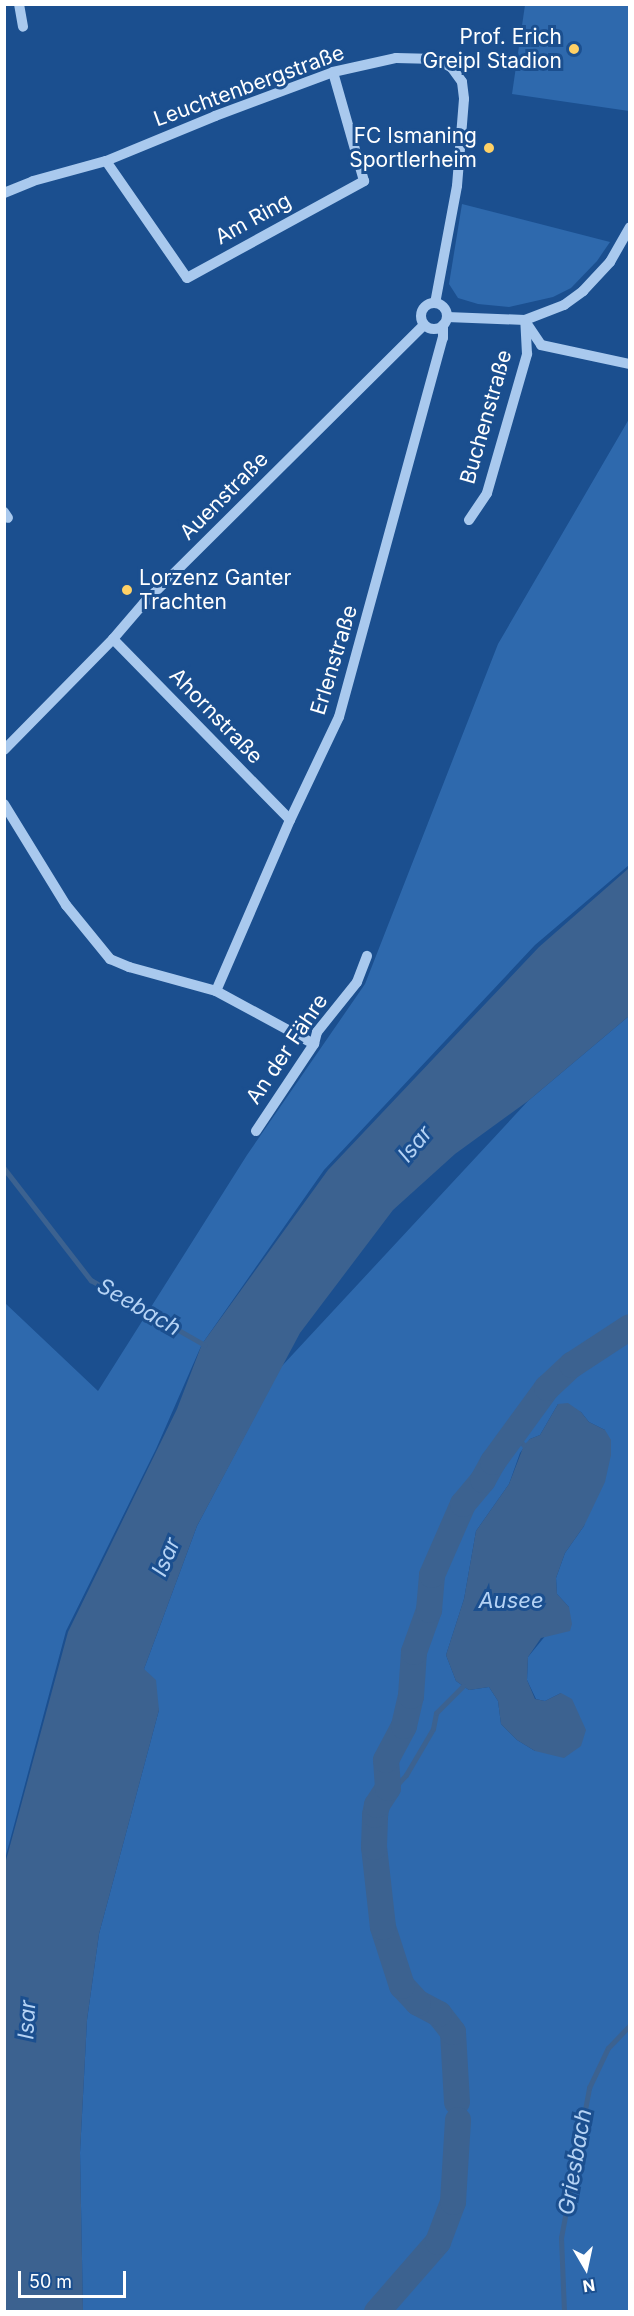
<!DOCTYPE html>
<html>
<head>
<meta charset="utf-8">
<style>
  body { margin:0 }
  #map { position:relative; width:634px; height:2316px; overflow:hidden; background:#1b4f8f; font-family:Inter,sans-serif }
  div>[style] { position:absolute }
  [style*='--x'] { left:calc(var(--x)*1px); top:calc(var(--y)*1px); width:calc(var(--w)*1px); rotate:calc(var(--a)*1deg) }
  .green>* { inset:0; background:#2e69ad }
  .water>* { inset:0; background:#3c6290 }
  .stream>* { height:4.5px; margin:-2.25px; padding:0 2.25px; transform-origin:2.25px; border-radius:2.25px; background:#3c6290 }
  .river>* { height:26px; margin:-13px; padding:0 13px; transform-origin:13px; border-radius:13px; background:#3c6290 }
  .minor>* { height:10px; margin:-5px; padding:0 5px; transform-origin:5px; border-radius:5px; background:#a9c9ee }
  .minor>.ring { margin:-5px; padding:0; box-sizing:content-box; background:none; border:10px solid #a9c9ee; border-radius:50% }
  .dots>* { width:16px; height:16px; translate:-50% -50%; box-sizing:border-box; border:3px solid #1b4f8f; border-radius:50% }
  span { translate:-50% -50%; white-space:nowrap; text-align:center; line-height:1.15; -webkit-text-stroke:6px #1b4f8f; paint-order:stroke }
  .poi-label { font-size:21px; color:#fff }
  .right { translate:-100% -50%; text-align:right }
  .left { translate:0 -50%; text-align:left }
  .street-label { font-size:21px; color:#fff }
  .water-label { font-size:22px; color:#b5d3f5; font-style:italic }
  .frame { position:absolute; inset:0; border:6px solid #fff; pointer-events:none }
  .north { position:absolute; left:556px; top:2238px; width:60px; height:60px; -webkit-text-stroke:4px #1b4f8f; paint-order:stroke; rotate:171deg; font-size:16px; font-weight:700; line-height:24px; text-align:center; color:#fff }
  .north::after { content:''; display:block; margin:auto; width:21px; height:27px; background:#fff; clip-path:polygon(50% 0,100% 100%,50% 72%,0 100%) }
  .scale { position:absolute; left:18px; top:2271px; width:108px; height:27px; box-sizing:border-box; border:3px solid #fff; border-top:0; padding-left:8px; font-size:18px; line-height:21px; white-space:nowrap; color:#fff; -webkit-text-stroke:4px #1b4f8f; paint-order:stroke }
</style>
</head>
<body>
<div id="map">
  <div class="green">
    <i style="clip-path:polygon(525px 5px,629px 5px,629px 111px,512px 94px)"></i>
    <i style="clip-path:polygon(462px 204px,610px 242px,597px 261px,571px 288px,553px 297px,509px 307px,478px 304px,458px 298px,449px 284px)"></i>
    <i style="clip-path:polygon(629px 419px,629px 865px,535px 945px,324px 1170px,202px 1344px,156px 1449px,66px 1631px,5px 1859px,5px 1303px,98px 1391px,247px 1155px,365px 984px,498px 644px)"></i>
    <i style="clip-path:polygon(evenodd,629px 1016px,629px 2311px,83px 2312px,80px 2153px,87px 2020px,99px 1934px,159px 1710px,144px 1669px,197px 1526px,281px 1367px,528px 1101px,629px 1016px,558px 1404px,581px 1412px,589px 1422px,605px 1430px,584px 1526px,565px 1553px,556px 1578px,557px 1594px,569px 1607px,528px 1657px,527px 1680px,536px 1699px,545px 1701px,561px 1693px,535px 1751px,517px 1740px,501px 1724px,498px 1701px,489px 1687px,469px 1690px,456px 1681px,446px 1655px,464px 1599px,476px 1531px,509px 1484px,520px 1453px,530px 1439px,540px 1435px,558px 1404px)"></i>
  </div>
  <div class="water">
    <i style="clip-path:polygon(629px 868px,629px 1016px,528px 1101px,455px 1154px,393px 1210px,300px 1333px,197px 1526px,144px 1669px,156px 1680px,159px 1710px,99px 1934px,87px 2020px,80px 2153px,83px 2311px,5px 2311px,5px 1864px,68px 1632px,177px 1409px,202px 1344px,328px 1170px,539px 947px)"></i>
    <i style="clip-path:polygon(568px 1403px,581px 1412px,589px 1422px,605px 1430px,611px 1440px,611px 1455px,605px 1482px,584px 1526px,565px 1553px,556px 1578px,557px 1594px,569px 1607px,572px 1624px,570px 1631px,541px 1638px,528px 1657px,527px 1680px,535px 1699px,545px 1701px,561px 1693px,572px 1699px,586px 1730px,581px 1746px,564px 1758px,535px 1751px,517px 1740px,501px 1724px,498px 1701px,489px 1687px,469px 1690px,456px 1681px,446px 1655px,464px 1599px,476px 1531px,509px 1484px,524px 1445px,530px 1439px,540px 1435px,558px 1404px)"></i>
  </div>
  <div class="stream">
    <i style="--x:4;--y:1168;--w:142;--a:52.2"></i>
    <i style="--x:91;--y:1280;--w:131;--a:29.7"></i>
    <i style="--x:515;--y:1434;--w:14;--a:51"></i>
    <i style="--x:388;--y:1788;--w:9;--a:-18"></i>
    <i style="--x:397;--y:1785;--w:13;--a:-48"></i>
    <i style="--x:406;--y:1775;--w:53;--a:-59.6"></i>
    <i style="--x:433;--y:1729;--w:16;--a:-79"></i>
    <i style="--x:436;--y:1713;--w:38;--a:-45"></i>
    <i style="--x:564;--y:2312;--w:74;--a:-92.3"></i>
    <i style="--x:561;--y:2238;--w:153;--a:-79.4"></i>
    <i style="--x:589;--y:2088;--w:44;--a:-64.6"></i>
    <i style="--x:608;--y:2048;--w:32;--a:-46"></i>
  </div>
  <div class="river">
    <i style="--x:457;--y:2102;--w:70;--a:-93.3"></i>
    <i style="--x:453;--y:2032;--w:23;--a:-128"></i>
    <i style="--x:439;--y:2014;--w:24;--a:-152"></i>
    <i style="--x:418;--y:2003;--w:23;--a:-133"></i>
    <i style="--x:402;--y:1986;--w:62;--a:-107.9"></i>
    <i style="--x:383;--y:1927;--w:81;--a:-96.4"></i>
    <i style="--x:374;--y:1847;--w:32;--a:-88"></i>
    <i style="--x:375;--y:1815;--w:10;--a:-79"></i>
    <i style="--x:377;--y:1805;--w:20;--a:-57"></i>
    <i style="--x:388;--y:1788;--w:28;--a:-94"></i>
    <i style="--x:386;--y:1760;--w:38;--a:-62"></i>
    <i style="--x:404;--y:1726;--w:31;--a:-77"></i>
    <i style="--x:411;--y:1696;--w:44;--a:-86.1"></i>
    <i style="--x:414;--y:1652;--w:45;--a:-70.3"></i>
    <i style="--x:429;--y:1610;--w:35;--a:-85"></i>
    <i style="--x:432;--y:1575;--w:77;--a:-66.4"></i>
    <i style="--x:463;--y:1504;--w:31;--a:-50"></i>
    <i style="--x:483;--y:1480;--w:21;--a:-61"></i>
    <i style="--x:493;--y:1462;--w:92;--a:-53.9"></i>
    <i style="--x:547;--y:1388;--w:34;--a:-43"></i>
    <i style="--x:572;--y:1365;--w:69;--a:-33.2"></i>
    <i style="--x:377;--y:2312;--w:93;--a:-48.9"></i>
    <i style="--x:438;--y:2242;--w:43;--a:-69.4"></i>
    <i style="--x:453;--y:2202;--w:82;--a:-86.5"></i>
  </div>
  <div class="minor">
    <i style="--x:19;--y:4;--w:23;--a:80"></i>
    <i style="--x:106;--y:161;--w:142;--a:55.3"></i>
    <i style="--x:187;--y:278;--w:202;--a:-28.7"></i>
    <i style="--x:364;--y:181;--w:113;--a:-105.9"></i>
    <i style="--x:4;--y:193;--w:31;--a:-22"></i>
    <i style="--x:33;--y:181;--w:76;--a:-15.3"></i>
    <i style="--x:106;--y:161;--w:118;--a:-22.4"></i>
    <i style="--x:215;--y:116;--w:126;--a:-20.4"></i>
    <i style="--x:333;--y:72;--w:65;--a:-12.5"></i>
    <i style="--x:396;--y:58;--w:40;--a:1.4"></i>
    <i style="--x:436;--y:59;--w:18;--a:29"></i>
    <i style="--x:452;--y:68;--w:17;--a:54"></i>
    <i style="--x:462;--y:82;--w:17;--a:83"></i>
    <i style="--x:464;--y:99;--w:87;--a:94.6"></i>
    <i style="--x:457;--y:186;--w:119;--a:100.6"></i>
    <i class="ring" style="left:421px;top:303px;width:16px;height:16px"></i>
    <i style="--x:447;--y:317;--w:78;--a:2.2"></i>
    <i style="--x:525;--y:320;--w:42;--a:-21"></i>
    <i style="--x:564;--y:305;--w:24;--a:-36"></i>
    <i style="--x:583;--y:291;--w:40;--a:-47"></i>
    <i style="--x:610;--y:262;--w:40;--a:-60.3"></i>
    <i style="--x:525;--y:321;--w:29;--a:56"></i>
    <i style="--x:541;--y:345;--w:91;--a:12.1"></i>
    <i style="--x:4;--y:512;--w:7;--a:56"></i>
    <i style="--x:469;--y:520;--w:32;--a:-56"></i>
    <i style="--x:487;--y:493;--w:145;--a:-73.9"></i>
    <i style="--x:527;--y:354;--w:34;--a:-93"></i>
    <i style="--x:113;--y:639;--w:253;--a:45.6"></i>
    <i style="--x:4;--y:750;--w:156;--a:-45.5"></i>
    <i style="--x:113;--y:639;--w:48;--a:-49.3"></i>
    <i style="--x:144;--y:603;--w:395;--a:-44.8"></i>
    <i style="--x:4;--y:804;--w:119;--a:58.5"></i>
    <i style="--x:66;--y:905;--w:70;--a:50.8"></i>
    <i style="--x:110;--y:959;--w:21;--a:23"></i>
    <i style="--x:129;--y:967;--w:90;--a:15.4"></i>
    <i style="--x:216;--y:991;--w:111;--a:28.4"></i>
    <i style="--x:216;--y:991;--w:186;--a:-66.6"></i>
    <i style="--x:290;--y:820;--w:114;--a:-64.6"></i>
    <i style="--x:339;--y:717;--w:393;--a:-74.7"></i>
    <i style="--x:443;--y:338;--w:13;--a:-90"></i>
    <i style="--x:256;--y:1131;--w:105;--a:-56.3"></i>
    <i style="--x:314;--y:1044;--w:12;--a:-76"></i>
    <i style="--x:317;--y:1032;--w:64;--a:-51.3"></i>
    <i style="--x:357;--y:982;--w:28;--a:-69"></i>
  </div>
  <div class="dots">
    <i style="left:574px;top:49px;background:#ffd166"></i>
    <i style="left:489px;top:148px;background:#ffd166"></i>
    <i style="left:127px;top:590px;background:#ffd166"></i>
  </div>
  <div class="poi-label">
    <span class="right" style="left:562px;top:49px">Prof. Erich<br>Greipl Stadion</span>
    <span class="right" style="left:477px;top:148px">FC Ismaning<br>Sportlerheim</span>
    <span class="left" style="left:139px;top:590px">Lorzenz Ganter<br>Trachten</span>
  </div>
  <div class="street-label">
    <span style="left:249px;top:86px;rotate:-20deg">Leuchtenbergstraße</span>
    <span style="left:253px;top:219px;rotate:-29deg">Am Ring</span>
    <span style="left:486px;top:417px;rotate:-74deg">Buchenstraße</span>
    <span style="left:224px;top:496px;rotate:-45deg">Auenstraße</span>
    <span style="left:334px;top:660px;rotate:-73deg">Erlenstraße</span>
    <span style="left:216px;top:716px;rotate:46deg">Ahornstraße</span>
    <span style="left:287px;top:1049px;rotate:-56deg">An der Fähre</span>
  </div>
  <div class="water-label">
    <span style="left:415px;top:1144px;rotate:-50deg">Isar</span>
    <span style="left:139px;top:1307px;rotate:30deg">Seebach</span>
    <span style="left:166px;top:1557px;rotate:-67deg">Isar</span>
    <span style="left:511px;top:1601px">Ausee</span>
    <span style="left:27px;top:2020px;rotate:-87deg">Isar</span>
    <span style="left:575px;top:2162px;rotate:-80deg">Griesbach</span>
  </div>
  <div class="frame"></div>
  <div class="north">N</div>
  <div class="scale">50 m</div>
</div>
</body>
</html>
